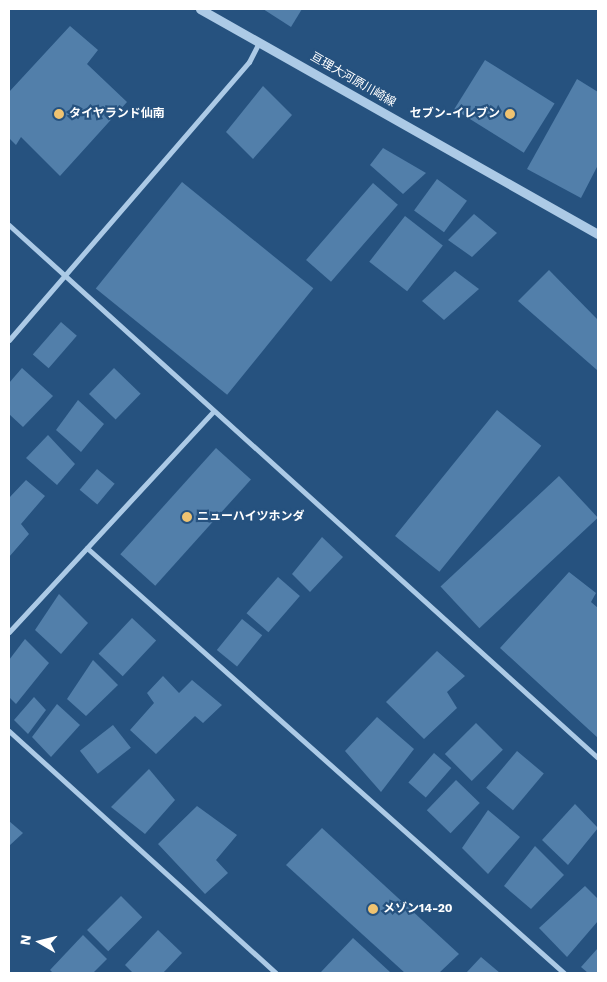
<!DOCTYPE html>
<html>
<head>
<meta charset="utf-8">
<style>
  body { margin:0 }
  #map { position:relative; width:607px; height:982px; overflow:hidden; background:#26527f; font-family:"Work Sans","Noto Sans JP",sans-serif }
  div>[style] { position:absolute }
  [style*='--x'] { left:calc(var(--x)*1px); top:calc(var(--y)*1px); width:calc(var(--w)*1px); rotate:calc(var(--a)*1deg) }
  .building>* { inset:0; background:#527faa; transform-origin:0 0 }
  .minor>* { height:5px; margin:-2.5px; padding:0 2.5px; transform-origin:2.5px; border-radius:2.5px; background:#accae6 }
  .tertiary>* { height:9px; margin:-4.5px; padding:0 4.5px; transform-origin:4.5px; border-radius:4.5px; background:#accae6 }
  .dots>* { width:14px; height:14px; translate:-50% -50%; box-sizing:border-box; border:2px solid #26527f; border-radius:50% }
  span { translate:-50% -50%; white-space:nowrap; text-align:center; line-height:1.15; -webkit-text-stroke:4.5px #26527f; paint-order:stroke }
  .street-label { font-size:12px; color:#fff }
  .poi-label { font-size:12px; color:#fff; font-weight:700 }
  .left { translate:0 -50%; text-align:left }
  .right { translate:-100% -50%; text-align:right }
  .frame { position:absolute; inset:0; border:10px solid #fff; pointer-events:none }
  .north { position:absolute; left:15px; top:917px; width:50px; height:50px; -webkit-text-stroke:4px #26527f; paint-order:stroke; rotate:278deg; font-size:14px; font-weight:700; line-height:20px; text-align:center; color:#fff }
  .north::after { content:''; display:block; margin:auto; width:18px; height:22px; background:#fff; clip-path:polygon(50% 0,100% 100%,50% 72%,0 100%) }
</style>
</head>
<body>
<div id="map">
  <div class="building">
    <i style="clip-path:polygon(263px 9px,302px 9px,291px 27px)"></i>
    <i style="clip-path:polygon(70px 26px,98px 50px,87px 64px,127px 102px,60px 176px,21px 137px,16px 145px,9px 138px,9px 92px)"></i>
    <i style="left:485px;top:60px;width:82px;height:58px;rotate:32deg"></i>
    <i style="clip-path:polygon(577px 79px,598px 92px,598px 165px,581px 198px,527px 169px)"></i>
    <i style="clip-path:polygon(263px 86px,292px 115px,253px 159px,226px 132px)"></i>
    <i style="clip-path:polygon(383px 148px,426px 173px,403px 194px,370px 165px)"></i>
    <i style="left:437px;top:179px;width:37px;height:39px;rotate:36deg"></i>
    <i style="left:182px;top:182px;width:169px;height:137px;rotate:39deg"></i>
    <i style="left:373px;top:183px;width:33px;height:102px;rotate:41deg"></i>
    <i style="clip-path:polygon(474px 214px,497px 233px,472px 257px,448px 240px)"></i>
    <i style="left:405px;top:216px;width:48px;height:58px;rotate:38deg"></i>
    <i style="clip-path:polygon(549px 270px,598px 320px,597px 370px,518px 301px)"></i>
    <i style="clip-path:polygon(455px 271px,479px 289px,444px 320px,422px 301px)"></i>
    <i style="left:61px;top:322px;width:21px;height:43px;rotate:41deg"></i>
    <i style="clip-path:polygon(22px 368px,53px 396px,23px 427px,9px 414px,9px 383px)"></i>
    <i style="left:114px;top:368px;width:37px;height:36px;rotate:44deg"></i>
    <i style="clip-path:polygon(78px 400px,104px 424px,81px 452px,56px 430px)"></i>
    <i style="left:497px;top:410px;width:57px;height:162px;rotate:39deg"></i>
    <i style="clip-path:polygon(48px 435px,75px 464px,57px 485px,26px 458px)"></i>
    <i style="left:216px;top:448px;width:47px;height:143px;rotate:42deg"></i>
    <i style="left:97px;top:469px;width:23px;height:27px;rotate:40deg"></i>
    <i style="left:559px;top:476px;width:57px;height:162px;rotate:47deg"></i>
    <i style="clip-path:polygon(26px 480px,45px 496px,21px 524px,29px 534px,9px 557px,9px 498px)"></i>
    <i style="clip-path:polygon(322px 537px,343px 557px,310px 592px,292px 574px)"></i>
    <i style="clip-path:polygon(569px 572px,596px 593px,591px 602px,598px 608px,598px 738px,500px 648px)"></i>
    <i style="left:278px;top:577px;width:29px;height:48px;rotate:41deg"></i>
    <i style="clip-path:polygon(59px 594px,88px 623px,61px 654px,35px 630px)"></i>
    <i style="left:132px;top:618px;width:33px;height:49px;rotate:43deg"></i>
    <i style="left:242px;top:619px;width:26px;height:40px;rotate:39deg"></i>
    <i style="clip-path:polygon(25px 639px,49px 663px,16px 704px,9px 697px,9px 660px)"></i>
    <i style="clip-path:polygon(437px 651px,465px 676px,447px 692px,457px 708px,424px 739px,386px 702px)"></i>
    <i style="clip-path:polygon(93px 660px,118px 685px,86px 716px,67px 699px)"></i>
    <i style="clip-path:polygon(163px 676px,179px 693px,192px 680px,222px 705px,203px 723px,195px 716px,156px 754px,130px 730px,154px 703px,147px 693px)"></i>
    <i style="clip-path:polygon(34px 697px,46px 710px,28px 734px,14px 720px)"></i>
    <i style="clip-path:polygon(57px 704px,80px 725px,51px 757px,32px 737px)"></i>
    <i style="clip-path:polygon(377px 717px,414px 749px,381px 792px,345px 751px)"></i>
    <i style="left:476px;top:723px;width:38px;height:44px;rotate:45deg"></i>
    <i style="left:113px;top:725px;width:29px;height:42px;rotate:52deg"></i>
    <i style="left:517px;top:751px;width:35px;height:48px;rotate:40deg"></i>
    <i style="left:434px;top:753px;width:23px;height:39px;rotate:41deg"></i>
    <i style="clip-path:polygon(149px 769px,175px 800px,145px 834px,111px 807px)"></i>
    <i style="left:456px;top:780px;width:33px;height:42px;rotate:44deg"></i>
    <i style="clip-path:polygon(575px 804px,598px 828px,568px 865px,542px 840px)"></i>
    <i style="clip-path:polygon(197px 806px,237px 835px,216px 860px,228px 873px,205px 894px,158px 844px)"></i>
    <i style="clip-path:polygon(488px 810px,520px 837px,488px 874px,462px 848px)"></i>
    <i style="clip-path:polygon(9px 821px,23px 833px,9px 846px)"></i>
    <i style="clip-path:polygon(322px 828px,459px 954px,439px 973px,405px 973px,286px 865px)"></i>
    <i style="clip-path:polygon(535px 846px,564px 875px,531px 909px,504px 886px)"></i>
    <i style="clip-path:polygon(585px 886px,598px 899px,598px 921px,567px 957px,539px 928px)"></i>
    <i style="left:121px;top:896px;width:30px;height:48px;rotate:45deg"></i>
    <i style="clip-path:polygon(158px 930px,182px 953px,163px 973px,133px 973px,125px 965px)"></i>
    <i style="clip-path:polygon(83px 935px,107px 959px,93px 973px,53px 973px,50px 970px)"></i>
    <i style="clip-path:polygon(353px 938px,390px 972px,388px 973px,321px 972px)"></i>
    <i style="clip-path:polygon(598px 948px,598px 973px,588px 973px,581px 967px)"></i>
    <i style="clip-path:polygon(481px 957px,500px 973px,466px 973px)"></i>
  </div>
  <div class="minor">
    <i style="--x:9;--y:225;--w:794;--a:42.14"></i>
    <i style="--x:9;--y:340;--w:367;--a:-49.2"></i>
    <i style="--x:249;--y:62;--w:22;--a:-63"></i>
    <i style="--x:87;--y:548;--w:639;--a:41.7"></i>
    <i style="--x:9;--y:632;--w:301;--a:-47.2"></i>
    <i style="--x:9;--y:731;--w:360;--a:42.2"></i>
  </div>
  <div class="tertiary">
    <i style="--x:200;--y:9;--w:457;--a:29.5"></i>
  </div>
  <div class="dots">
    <i style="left:59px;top:114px;background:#efc371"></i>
    <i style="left:510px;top:114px;background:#efc371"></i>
    <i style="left:187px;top:517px;background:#efc371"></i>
    <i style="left:373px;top:909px;background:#efc371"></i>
  </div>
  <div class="street-label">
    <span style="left:353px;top:80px;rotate:30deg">亘理大河原川崎線</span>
  </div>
  <div class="poi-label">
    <span class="left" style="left:69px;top:114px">タイヤランド仙南</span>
    <span class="right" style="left:500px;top:114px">セブン-イレブン</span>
    <span class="left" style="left:197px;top:517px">ニューハイツホンダ</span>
    <span class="left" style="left:383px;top:909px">メゾン14-20</span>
  </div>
  <div class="frame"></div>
  <div class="north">N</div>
</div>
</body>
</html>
